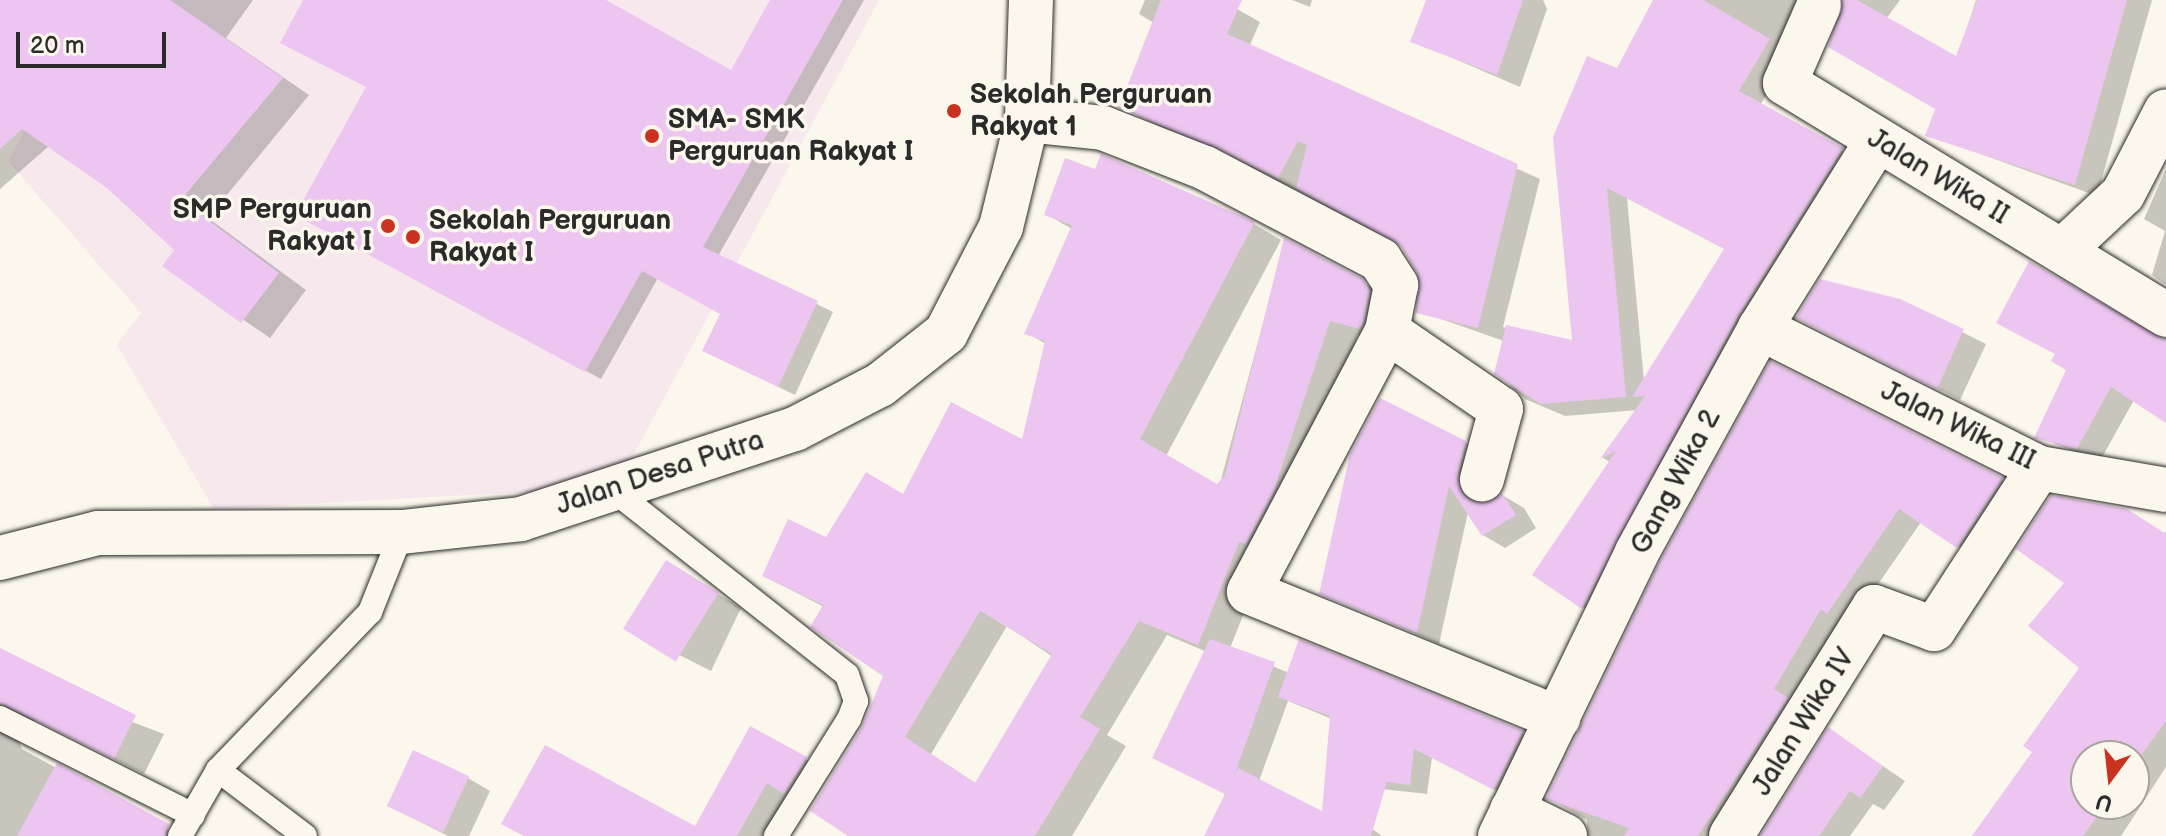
<!DOCTYPE html>
<html>
<head>
<meta charset="utf-8">
<style>
  body { margin:0 }
  #map { position:relative; width:2166px; height:836px; overflow:hidden; background:#fbf7ec; font-family:"Balsamiq Sans",sans-serif }
  div>[style] { position:absolute }
  [style*='--x'] { left:calc(var(--x)*1px); top:calc(var(--y)*1px); width:calc(var(--w)*1px); rotate:calc(var(--a)*1deg) }
  .built>* { inset:0; background:#f6e8ed }
  .shadow>* { inset:0; background:#0003 }
  .building>* { inset:0; background:#ecc6f0; transform-origin:0 0 }
  .roads { filter:drop-shadow(0 0 2px #2b2b2b) drop-shadow(0 0 2px #2b2b2b) }
  .service>* { height:24px; margin:-12px; padding:0 12px; transform-origin:12px; border-radius:12px; background:#fbf7ec }
  .minor>* { height:44px; margin:-22px; padding:0 22px; transform-origin:22px; border-radius:22px; background:#fbf7ec }
  .tertiary>* { height:44px; margin:-22px; padding:0 22px; transform-origin:22px; border-radius:22px; background:#fbf7ec }
  .dots>* { width:22px; height:22px; translate:-50% -50%; box-sizing:border-box; border:4px solid #fbf7ec; border-radius:50% }
  span { translate:-50% -50%; white-space:nowrap; text-align:center; line-height:1.15; -webkit-text-stroke:7px #fbf7ec; paint-order:stroke }
  .poi-label { font-size:28px; color:#2b2b2b; font-weight:700 }
  .left { translate:0 -50%; text-align:left }
  .right { translate:-100% -50%; text-align:right }
  .street-label { font-size:28px; color:#2b2b2b }
  .north { position:absolute; left:2070px; top:740px; width:80px; height:80px; box-sizing:border-box; background:#fbf7ec; border:2px solid #a8a59f; border-radius:50%; rotate:195deg; font-size:22px; font-weight:700; line-height:32px; text-align:center; color:#2b2b2b }
  .north::after { content:''; display:block; margin:auto; width:28px; height:36px; background:#c8321e; clip-path:polygon(50% 0,100% 100%,50% 72%,0 100%) }
  .scale { position:absolute; left:16px; top:32px; width:150px; height:36px; box-sizing:border-box; border:4px solid #2b2b2b; border-top:0; padding-left:10px; font-size:24px; line-height:28px; white-space:nowrap; color:#2b2b2b; -webkit-text-stroke:6px #fbf7ec; paint-order:stroke }
</style>
</head>
<body>
<div id="map">
  <div class="built">
    <i style="clip-path:polygon(96px 0,879px 0,616px 487px,214px 509px,117px 345px,141px 313px,8px 161px)"></i>
  </div>
  <div class="shadow">
    <i style="clip-path:polygon(0 0,253px 0,226px 38px,309px 95px,208px 218px,306px 290px,270px 338px,165px 266px,177px 249px,109px 186px,49px 146px,0 189px)"></i>
    <i style="clip-path:polygon(305px 0,602px 0,732px 72px,773px 0,864px 0,718px 256px,833px 312px,795px 395px,704px 351px,722px 314px,658px 278px,601px 379px,313px 223px,368px 87px)"></i>
    <i style="clip-path:polygon(evenodd,1145px 0,1214px 0,1237px 9px,1260px 22px,1249px 47px,1540px 179px,1503px 327px,1574px 343px,1618px 71px,1656px 0,1824px 0,1760px 105px,1863px 162px,1604px 619px,1583px 607px,1610px 462px,1603px 458px,1638px 410px,1565px 416px,1525px 399px,1497px 373px,1504px 341px,1418px 311px,1420px 272px,1402px 245px,1121px 107px,1154px 23px,1139px 14px,1145px 0,1627px 198px,1726px 249px,1644px 381px,1627px 198px)"></i>
    <i style="clip-path:polygon(1292px 0,1312px 0,1310px 7px)"></i>
    <i style="clip-path:polygon(1438px 0,1543px 0,1547px 9px,1520px 87px,1413px 41px)"></i>
    <i style="clip-path:polygon(1844px 0,1900px 0,1886px 19px,1957px 59px,1976px 0,2152px 0,2097px 196px,1928px 135px,1937px 108px)"></i>
    <i style="clip-path:polygon(2166px 169px,2166px 285px,2152px 275px,2165px 231px,2144px 219px)"></i>
    <i style="clip-path:polygon(evenodd,1046px 214px,1254px 224px,1281px 240px,1166px 456px,1219px 487px,1285px 241px,1390px 297px,1388px 343px,1358px 335px,1300px 509px,1267px 556px,1230px 648px,1289px 673px,1522px 733px,1540px 743px,1513px 799px,1432px 757px,1427px 794px,1345px 785px,1332px 719px,1288px 701px,1259px 781px,1324px 815px,1346px 810px,1382px 836px,1229px 836px,1207px 652px,1167px 635px,1107px 735px,1126px 746px,1072px 836px,852px 836px,864px 728px,886px 675px,824px 607px,764px 576px,904px 497px,1024px 442px,1046px 344px,1027px 333px,1072px 229px,1046px 214px,1007px 626px,1053px 657px,977px 784px,931px 754px,1007px 626px)"></i>
    <i style="clip-path:polygon(1900px 301px,1986px 344px,1960px 400px,1821px 330px)"></i>
    <i style="clip-path:polygon(2154px 338px,2166px 338px,2166px 421px,2134px 400px,2100px 461px,2037px 437px)"></i>
    <i style="clip-path:polygon(1466px 443px,1488px 455px,1479px 487px,1484px 504px,1502px 495px,1524px 508px,1536px 528px,1505px 548px,1483px 535px,1468px 512px,1439px 644px,1322px 593px)"></i>
    <i style="clip-path:polygon(2002px 480px,2024px 492px,1980px 560px,1921px 522px,1850px 625px,1730px 836px,1588px 836px,1587px 820px,1548px 798px,1661px 564px)"></i>
    <i style="clip-path:polygon(evenodd,2166px 531px,2166px 767px,2121px 836px,1972px 836px,2034px 752px,2166px 531px,2086px 756px,2134px 756px,2134px 804px,2086px 804px,2086px 756px)"></i>
    <i style="clip-path:polygon(689px 576px,741px 608px,711px 671px,634px 632px)"></i>
    <i style="clip-path:polygon(0 672px,164px 734px,144px 774px,37px 720px,14px 728px,22px 749px,179px 836px,0 836px)"></i>
    <i style="clip-path:polygon(751px 729px,829px 772px,767px 836px,527px 836px,696px 829px)"></i>
    <i style="clip-path:polygon(1829px 730px,1905px 781px,1884px 810px,1873px 804px,1850px 836px,1763px 836px)"></i>
    <i style="clip-path:polygon(468px 778px,490px 791px,469px 836px,448px 836px,389px 806px)"></i>
  </div>
  <div class="building">
    <i style="clip-path:polygon(0 0,170px 0,283px 78px,181px 200px,279px 273px,241px 323px,162px 266px,174px 250px,107px 188px,22px 129px,0 149px)"></i>
    <i style="clip-path:polygon(303px 0,606px 0,731px 70px,770px 0,843px 0,703px 247px,818px 301px,778px 387px,702px 351px,720px 314px,642px 271px,585px 372px,295px 215px,366px 87px,280px 43px)"></i>
    <i style="clip-path:polygon(1161px 0,1242px 0,1227px 34px,1518px 164px,1478px 328px,1416px 313px,1417px 273px,1401px 246px,1296px 188px,1307px 145px,1298px 141px,1278px 178px,1119px 107px)"></i>
    <i style="clip-path:polygon(1426px 0,1523px 0,1497px 75px,1410px 42px)"></i>
    <i style="clip-path:polygon(1653px 0,1703px 0,1770px 39px,1739px 91px,1843px 148px,1738px 316px,1582px 609px,1532px 575px,1616px 451px,1600px 459px,1645px 396px,1632px 397px,1724px 249px,1607px 188px,1626px 397px,1541px 404px,1494px 374px,1506px 325px,1572px 340px,1553px 137px,1587px 56px,1617px 68px)"></i>
    <i style="clip-path:polygon(1843px 0,1857px 0,1956px 56px,1977px 0,2127px 0,2075px 185px,1925px 136px,1935px 109px,1828px 47px)"></i>
    <i style="clip-path:polygon(evenodd,1101px 154px,1255px 222px,1140px 439px,1217px 484px,1225px 475px,1284px 238px,1363px 279px,1370px 290px,1363px 323px,1360px 329px,1330px 321px,1273px 493px,1246px 544px,1239px 542px,1198px 645px,1139px 621px,1080px 717px,1100px 729px,1035px 836px,848px 836px,810px 811px,862px 727px,883px 676px,810px 627px,823px 605px,762px 576px,788px 519px,826px 537px,866px 472px,903px 494px,951px 402px,1022px 439px,1045px 341px,1024px 334px,1072px 225px,1044px 215px,1065px 158px,1095px 169px,1101px 154px,980px 611px,1052px 654px,975px 783px,905px 737px,980px 611px)"></i>
    <i style="clip-path:polygon(2029px 261px,2166px 340px,2166px 423px,2111px 387px,2077px 449px,2034px 438px,2066px 370px,2051px 361px,2055px 354px,1996px 323px)"></i>
    <i style="clip-path:polygon(1820px 279px,1900px 299px,1964px 329px,1937px 389px,1796px 318px)"></i>
    <i style="clip-path:polygon(1770px 361px,2003px 478px,1957px 548px,1899px 509px,1827px 614px,1821px 609px,1774px 689px,1788px 698px,1698px 836px,1624px 836px,1629px 828px,1546px 799px,1659px 563px)"></i>
    <i style="clip-path:polygon(1380px 398px,1466px 441px,1458px 473px,1464px 496px,1488px 503px,1502px 493px,1516px 515px,1482px 536px,1449px 486px,1417px 633px,1319px 594px,1350px 454px)"></i>
    <i style="clip-path:polygon(2051px 495px,2127px 509px,2166px 534px,2166px 721px,2134px 765px,2134px 756px,2086px 756px,2086px 804px,2106px 804px,2083px 836px,1972px 836px,2032px 752px,2023px 746px,2079px 668px,2028px 626px,2064px 583px,2016px 549px)"></i>
    <i style="left:666px;top:560px;width:62px;height:81px;rotate:32deg"></i>
    <i style="clip-path:polygon(1210px 639px,1275px 662px,1233px 779px,1238px 768px,1322px 811px,1330px 716px,1278px 697px,1299px 639px,1523px 731px,1494px 790px,1414px 749px,1410px 785px,1387px 782px,1371px 836px,1204px 836px,1225px 794px,1152px 758px)"></i>
    <i style="clip-path:polygon(0 648px,136px 715px,114px 759px,0 703px)"></i>
    <i style="clip-path:polygon(750px 726px,807px 757px,784px 794px,767px 783px,737px 836px,524px 836px,501px 824px,545px 745px,695px 826px)"></i>
    <i style="clip-path:polygon(1828px 727px,1883px 766px,1860px 798px,1850px 791px,1819px 836px,1760px 836px)"></i>
    <i style="left:413px;top:750px;width:62px;height:62px;rotate:25deg"></i>
    <i style="clip-path:polygon(57px 763px,169px 824px,165px 836px,17px 836px)"></i>
  </div>
  <div class="roads">
    <div class="service">
      <i style="--x:613;--y:490;--w:298;--a:38.3"></i>
      <i style="--x:847;--y:675;--w:28;--a:71"></i>
      <i style="--x:856;--y:701;--w:19;--a:111"></i>
      <i style="--x:849;--y:719;--w:138;--a:122"></i>
      <i style="--x:0;--y:718;--w:216;--a:26.7"></i>
      <i style="--x:218;--y:770;--w:109;--a:37.2"></i>
      <i style="--x:180;--y:836;--w:76;--a:-60.1"></i>
      <i style="--x:218;--y:770;--w:219;--a:-46.1"></i>
      <i style="--x:370;--y:612;--w:86;--a:-68.2"></i>
    </div>
    <div class="minor">
      <i style="--x:1819;--y:5;--w:85;--a:113.6"></i>
      <i style="--x:1785;--y:83;--w:446;--a:31.3"></i>
      <i style="--x:1027;--y:120;--w:76;--a:6"></i>
      <i style="--x:1103;--y:128;--w:110;--a:21.4"></i>
      <i style="--x:1205;--y:168;--w:198;--a:27.7"></i>
      <i style="--x:1380;--y:260;--w:30;--a:57"></i>
      <i style="--x:1396;--y:285;--w:47;--a:101.1"></i>
      <i style="--x:1387;--y:331;--w:295;--a:117.9"></i>
      <i style="--x:1249;--y:592;--w:334;--a:22.2"></i>
      <i style="--x:2062;--y:251;--w:83;--a:-43.1"></i>
      <i style="--x:2123;--y:194;--w:93;--a:-62.6"></i>
      <i style="--x:1760;--y:328;--w:312;--a:26.6"></i>
      <i style="--x:2039;--y:468;--w:129;--a:9.8"></i>
      <i style="--x:1387;--y:331;--w:138;--a:34.4"></i>
      <i style="--x:1501;--y:409;--w:73;--a:105.2"></i>
      <i style="--x:1512;--y:810;--w:59;--a:26.1"></i>
      <i style="--x:1500;--y:836;--w:315;--a:-64.2"></i>
      <i style="--x:1637;--y:552;--w:256;--a:-61.2"></i>
      <i style="--x:1760;--y:328;--w:221;--a:-58"></i>
      <i style="--x:1731;--y:836;--w:270;--a:-58"></i>
      <i style="--x:1874;--y:607;--w:64;--a:20.1"></i>
      <i style="--x:1934;--y:629;--w:192;--a:-56.9"></i>
    </div>
    <div class="tertiary">
      <i style="--x:0;--y:558;--w:101;--a:-14.3"></i>
      <i style="--x:98;--y:533;--w:304;--a:-0.2"></i>
      <i style="--x:402;--y:532;--w:120;--a:-6.2"></i>
      <i style="--x:521;--y:519;--w:288;--a:-18.2"></i>
      <i style="--x:795;--y:429;--w:96;--a:-27.4"></i>
      <i style="--x:880;--y:385;--w:84;--a:-38.2"></i>
      <i style="--x:946;--y:333;--w:119;--a:-62.6"></i>
      <i style="--x:1001;--y:227;--w:110;--a:-76.3"></i>
      <i style="--x:1027;--y:120;--w:120;--a:-88.1"></i>
    </div>
  </div>
  <div class="dots">
    <i style="left:954px;top:111px;background:#c8321e"></i>
    <i style="left:652px;top:136px;background:#c8321e"></i>
    <i style="left:388px;top:226px;background:#c8321e"></i>
    <i style="left:413px;top:237px;background:#c8321e"></i>
  </div>
  <div class="poi-label">
    <span class="left" style="left:970px;top:111px">Sekolah Perguruan<br>Rakyat 1</span>
    <span class="left" style="left:668px;top:136px">SMA- SMK<br>Perguruan Rakyat I</span>
    <span class="right" style="left:372px;top:226px">SMP Perguruan<br>Rakyat I</span>
    <span class="left" style="left:429px;top:237px">Sekolah Perguruan<br>Rakyat I</span>
  </div>
  <div class="street-label">
    <span style="left:1938px;top:177px;rotate:31deg">Jalan Wika II</span>
    <span style="left:1958px;top:426px;rotate:26deg">Jalan Wika III</span>
    <span style="left:660px;top:473px;rotate:-18deg">Jalan Desa Putra</span>
    <span style="left:1676px;top:482px;rotate:-62deg">Gang Wika 2</span>
    <span style="left:1804px;top:722px;rotate:-58deg">Jalan Wika IV</span>
  </div>
  <div class="north">U</div>
  <div class="scale">20 m</div>
</div>
</body>
</html>
